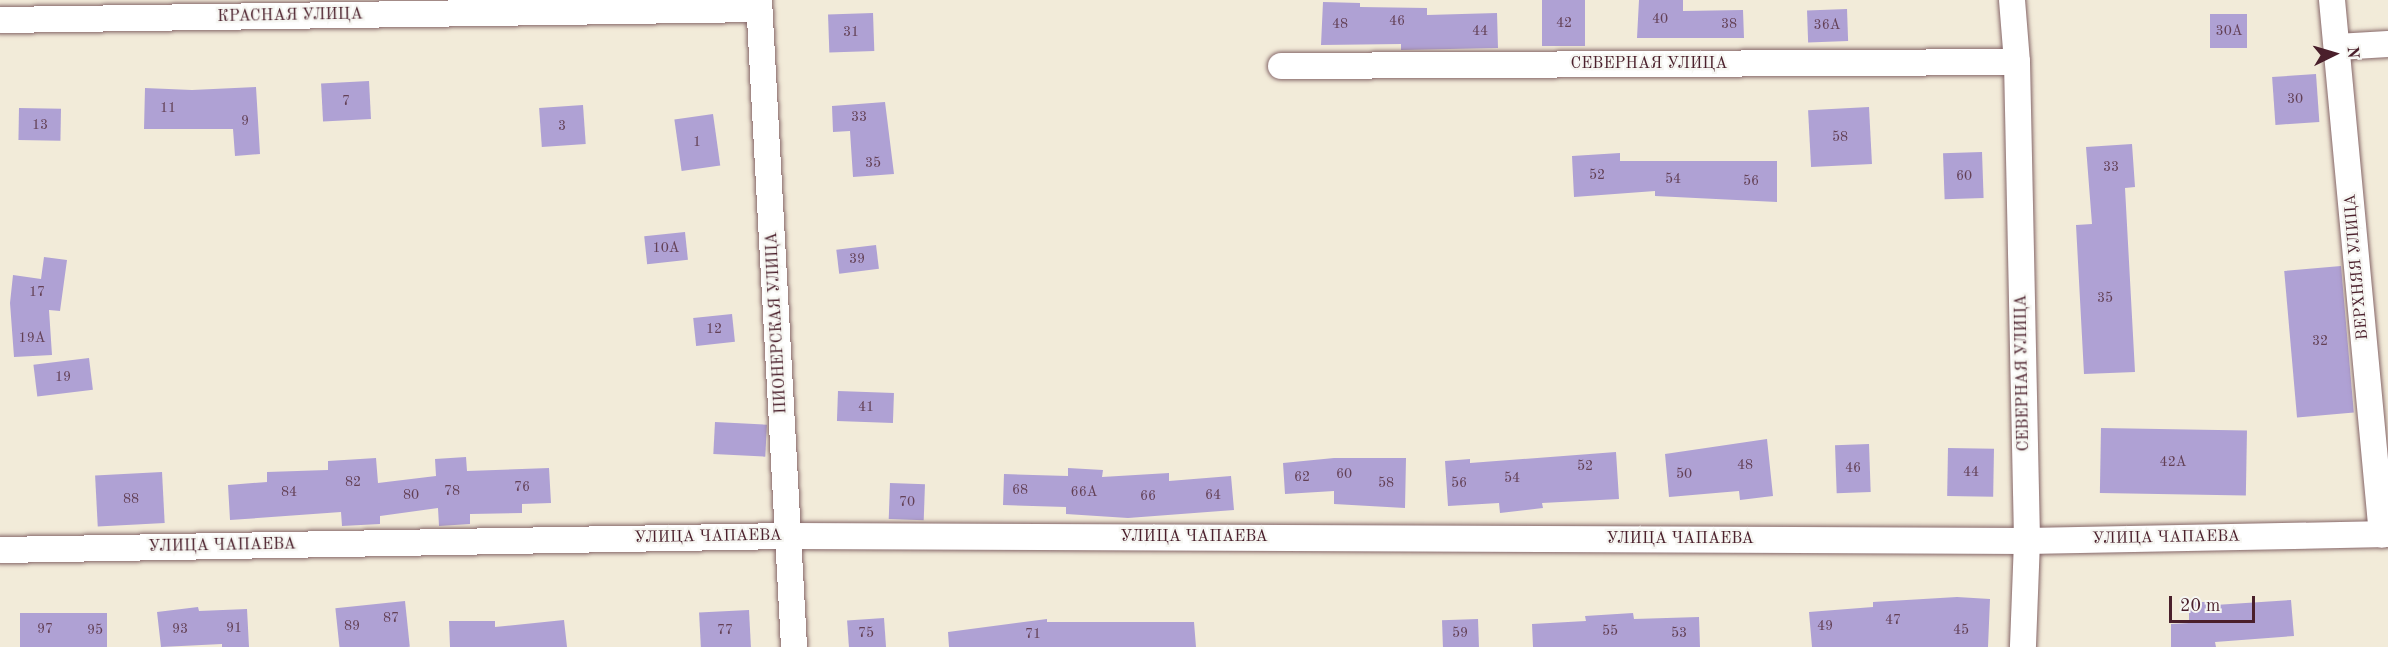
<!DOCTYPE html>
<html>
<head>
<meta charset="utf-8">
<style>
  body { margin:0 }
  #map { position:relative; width:2388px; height:647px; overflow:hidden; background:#f2ebd9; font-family:"Old Standard TT",serif }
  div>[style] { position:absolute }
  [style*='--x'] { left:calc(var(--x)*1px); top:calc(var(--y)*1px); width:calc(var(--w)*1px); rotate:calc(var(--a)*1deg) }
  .building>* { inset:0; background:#afa1d4; transform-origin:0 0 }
  .roads { filter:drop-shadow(0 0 2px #856668) drop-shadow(0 0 2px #856668) }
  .minor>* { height:26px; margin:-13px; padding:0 13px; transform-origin:13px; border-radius:13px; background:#fff }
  span { translate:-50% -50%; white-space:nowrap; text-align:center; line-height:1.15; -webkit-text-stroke:4.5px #f6f6f2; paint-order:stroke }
  .number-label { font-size:14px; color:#634055 }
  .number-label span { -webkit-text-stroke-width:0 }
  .street-label { font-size:16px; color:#4a1f2b }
  .north { position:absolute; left:2304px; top:24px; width:60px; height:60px; -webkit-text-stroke:4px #f6f6f2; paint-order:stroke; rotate:85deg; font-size:16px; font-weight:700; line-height:24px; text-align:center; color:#4a1f2b }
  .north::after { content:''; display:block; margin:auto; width:21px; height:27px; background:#4a1f2b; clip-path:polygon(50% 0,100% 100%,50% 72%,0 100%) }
  .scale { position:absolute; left:2169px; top:596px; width:86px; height:27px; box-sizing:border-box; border:3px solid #4a1f2b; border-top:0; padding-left:8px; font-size:18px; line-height:21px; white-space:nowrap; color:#4a1f2b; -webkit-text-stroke:4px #f6f6f2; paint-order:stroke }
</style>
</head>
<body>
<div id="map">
  <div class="building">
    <i style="left:1542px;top:0;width:43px;height:46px"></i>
    <i style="clip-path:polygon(1639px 0,1683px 0,1683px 11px,1743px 10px,1744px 38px,1637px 38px)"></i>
    <i style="clip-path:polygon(1323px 2px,1360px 3px,1360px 7px,1427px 8px,1427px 15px,1497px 13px,1498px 48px,1401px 50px,1401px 44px,1321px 45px)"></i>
    <i style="left:1847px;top:9px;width:32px;height:40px;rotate:88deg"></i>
    <i style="left:873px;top:13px;width:38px;height:45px;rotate:88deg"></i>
    <i style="left:2210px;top:14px;width:37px;height:34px"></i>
    <i style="left:2316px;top:74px;width:48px;height:44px;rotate:86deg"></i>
    <i style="left:369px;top:81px;width:38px;height:48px;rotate:87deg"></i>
    <i style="clip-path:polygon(256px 87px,260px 154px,235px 156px,233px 129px,144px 129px,145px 88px,192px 90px)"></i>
    <i style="clip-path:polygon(885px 102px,894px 174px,853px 177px,850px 131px,833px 132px,832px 106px)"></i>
    <i style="left:583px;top:105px;width:39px;height:44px;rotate:86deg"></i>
    <i style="left:1869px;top:107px;width:57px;height:61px;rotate:87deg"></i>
    <i style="left:19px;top:108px;width:42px;height:32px;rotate:1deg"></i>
    <i style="left:713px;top:114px;width:52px;height:39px;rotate:82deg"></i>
    <i style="clip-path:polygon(2132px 144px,2135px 187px,2125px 188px,2135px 372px,2084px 374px,2076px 225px,2092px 224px,2086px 147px)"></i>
    <i style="left:1982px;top:152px;width:46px;height:39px;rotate:88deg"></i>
    <i style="clip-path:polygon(1620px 153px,1620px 161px,1777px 161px,1777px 202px,1655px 196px,1655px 191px,1574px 197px,1572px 156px)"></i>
    <i style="left:685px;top:232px;width:28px;height:41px;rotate:84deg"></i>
    <i style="left:876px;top:245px;width:24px;height:40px;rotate:83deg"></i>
    <i style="clip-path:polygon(44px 257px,67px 260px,60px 311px,49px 310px,52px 355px,14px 357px,10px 303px,13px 275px,41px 279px)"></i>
    <i style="left:2341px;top:266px;width:147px;height:57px;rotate:85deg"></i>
    <i style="left:732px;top:314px;width:28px;height:39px;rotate:84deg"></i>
    <i style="left:89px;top:358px;width:32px;height:56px;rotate:83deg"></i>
    <i style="left:838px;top:391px;width:56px;height:30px;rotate:2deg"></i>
    <i style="left:715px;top:422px;width:52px;height:32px;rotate:3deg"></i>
    <i style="left:2101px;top:428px;width:146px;height:65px;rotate:1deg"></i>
    <i style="clip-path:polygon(1767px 439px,1773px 496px,1740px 500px,1739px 491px,1669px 497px,1665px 454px)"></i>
    <i style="left:1869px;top:444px;width:48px;height:34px;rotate:88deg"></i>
    <i style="left:1948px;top:448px;width:46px;height:48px;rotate:1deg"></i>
    <i style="clip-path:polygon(1616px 452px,1619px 499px,1542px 503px,1543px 508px,1500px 513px,1499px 503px,1448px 506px,1445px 461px,1470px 459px,1470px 463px)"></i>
    <i style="clip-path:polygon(466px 457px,467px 471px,549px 468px,551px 503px,522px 504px,522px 513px,470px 514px,470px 524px,439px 526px,438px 508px,380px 516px,380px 524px,342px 526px,341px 512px,230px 520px,228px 485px,267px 482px,267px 472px,328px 470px,328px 461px,376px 458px,378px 483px,436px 476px,435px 459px)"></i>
    <i style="clip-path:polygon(1334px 458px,1406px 458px,1405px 508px,1334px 504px,1334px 491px,1285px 494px,1283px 463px)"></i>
    <i style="clip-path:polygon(1068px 468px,1103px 470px,1102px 477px,1169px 473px,1169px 481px,1231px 476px,1234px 510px,1128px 518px,1066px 514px,1066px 507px,1003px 505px,1004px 474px,1068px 476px)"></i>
    <i style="left:162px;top:472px;width:51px;height:67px;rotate:87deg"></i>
    <i style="left:890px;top:483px;width:35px;height:36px;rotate:2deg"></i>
    <i style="clip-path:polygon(1957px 597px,1990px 599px,1988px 647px,1812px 647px,1809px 612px,1873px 607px,1873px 602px)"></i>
    <i style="clip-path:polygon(2291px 600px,2294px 636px,2215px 642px,2216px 647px,2171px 647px,2171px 624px,2189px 623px,2189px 602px,2215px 602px,2215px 605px)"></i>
    <i style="left:405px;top:601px;width:46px;height:70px;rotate:84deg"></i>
    <i style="clip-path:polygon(198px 607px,199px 611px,247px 609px,249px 647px,222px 647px,222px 644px,161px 647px,157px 612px)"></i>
    <i style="left:749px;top:610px;width:37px;height:50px;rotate:87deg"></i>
    <i style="left:107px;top:613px;width:34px;height:87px;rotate:90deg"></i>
    <i style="clip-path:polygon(1633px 613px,1634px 619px,1699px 617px,1700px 647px,1533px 647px,1532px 624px,1586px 621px,1585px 616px)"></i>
    <i style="left:884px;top:618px;width:29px;height:37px;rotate:86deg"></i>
    <i style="clip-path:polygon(1047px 619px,1047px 622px,1194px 622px,1196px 647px,949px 647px,948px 632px)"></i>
    <i style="left:1478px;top:619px;width:28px;height:36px;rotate:88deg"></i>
    <i style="clip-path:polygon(564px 620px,567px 647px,450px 647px,449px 621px,495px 621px,495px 627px)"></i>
  </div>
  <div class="roads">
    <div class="minor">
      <i style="--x:759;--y:0;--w:648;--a:86.9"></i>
      <i style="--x:2012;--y:0;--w:62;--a:85.4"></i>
      <i style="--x:2017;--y:62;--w:479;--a:88.8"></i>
      <i style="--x:2027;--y:541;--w:106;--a:92.2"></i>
      <i style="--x:2332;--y:0;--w:537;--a:84.66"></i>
      <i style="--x:0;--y:20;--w:759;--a:-0.83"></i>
      <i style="--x:2337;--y:47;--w:51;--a:-3.4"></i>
      <i style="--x:1281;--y:66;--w:736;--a:-0.31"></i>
      <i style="--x:0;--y:550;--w:789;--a:-1.02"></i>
      <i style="--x:789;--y:536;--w:1238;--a:0.23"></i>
      <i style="--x:2027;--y:541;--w:361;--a:-1.1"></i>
    </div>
  </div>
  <div class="number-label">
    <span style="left:1660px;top:19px">40</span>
    <span style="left:1397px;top:21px">46</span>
    <span style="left:1564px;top:23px">42</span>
    <span style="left:1340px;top:24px">48</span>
    <span style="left:1729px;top:24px">38</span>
    <span style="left:1827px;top:25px">36А</span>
    <span style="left:1480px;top:31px">44</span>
    <span style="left:2229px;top:31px">30А</span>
    <span style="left:851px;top:32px">31</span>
    <span style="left:2295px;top:99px">30</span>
    <span style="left:346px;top:101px">7</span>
    <span style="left:168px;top:108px">11</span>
    <span style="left:859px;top:117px">33</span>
    <span style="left:245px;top:121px">9</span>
    <span style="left:40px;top:125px">13</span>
    <span style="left:562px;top:126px">3</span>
    <span style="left:1840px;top:137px">58</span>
    <span style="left:697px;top:142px">1</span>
    <span style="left:873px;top:163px">35</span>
    <span style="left:2111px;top:167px">33</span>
    <span style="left:1597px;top:175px">52</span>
    <span style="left:1964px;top:176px">60</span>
    <span style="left:1673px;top:179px">54</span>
    <span style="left:1751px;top:181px">56</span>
    <span style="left:666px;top:248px">10А</span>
    <span style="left:857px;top:259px">39</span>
    <span style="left:37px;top:292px">17</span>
    <span style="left:2105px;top:298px">35</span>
    <span style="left:714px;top:329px">12</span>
    <span style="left:32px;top:338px">19А</span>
    <span style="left:2320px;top:341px">32</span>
    <span style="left:63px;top:377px">19</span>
    <span style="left:866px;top:407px">41</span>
    <span style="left:2173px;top:462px">42А</span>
    <span style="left:1745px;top:465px">48</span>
    <span style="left:1585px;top:466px">52</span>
    <span style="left:1853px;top:468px">46</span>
    <span style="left:1971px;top:472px">44</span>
    <span style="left:1344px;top:474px">60</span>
    <span style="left:1684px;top:474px">50</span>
    <span style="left:1302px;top:477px">62</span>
    <span style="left:1512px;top:478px">54</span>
    <span style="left:353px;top:482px">82</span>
    <span style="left:1386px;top:483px">58</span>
    <span style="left:1459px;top:483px">56</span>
    <span style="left:522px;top:487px">76</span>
    <span style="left:1020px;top:490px">68</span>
    <span style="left:452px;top:491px">78</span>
    <span style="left:289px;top:492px">84</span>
    <span style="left:1084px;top:492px">66А</span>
    <span style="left:411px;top:495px">80</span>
    <span style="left:1213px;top:495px">64</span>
    <span style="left:1148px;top:496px">66</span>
    <span style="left:131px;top:499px">88</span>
    <span style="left:907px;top:502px">70</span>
    <span style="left:391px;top:618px">87</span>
    <span style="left:1893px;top:620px">47</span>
    <span style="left:352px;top:626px">89</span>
    <span style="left:1825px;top:626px">49</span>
    <span style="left:234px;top:628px">91</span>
    <span style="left:45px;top:629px">97</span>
    <span style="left:180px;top:629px">93</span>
    <span style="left:95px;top:630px">95</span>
    <span style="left:725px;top:630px">77</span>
    <span style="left:1961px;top:630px">45</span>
    <span style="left:1610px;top:631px">55</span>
    <span style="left:866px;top:633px">75</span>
    <span style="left:1460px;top:633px">59</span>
    <span style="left:1679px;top:633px">53</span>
    <span style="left:1033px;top:634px">71</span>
  </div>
  <div class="street-label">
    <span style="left:290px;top:16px;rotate:-1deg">КРАСНАЯ УЛИЦА</span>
    <span style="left:1649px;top:64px">СЕВЕРНАЯ УЛИЦА</span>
    <span style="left:2357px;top:267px;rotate:-95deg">ВЕРХНЯЯ УЛИЦА</span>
    <span style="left:777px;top:323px;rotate:-93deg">ПИОНЕРСКАЯ УЛИЦА</span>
    <span style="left:2023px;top:373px;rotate:-91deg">СЕВЕРНАЯ УЛИЦА</span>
    <span style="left:708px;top:537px;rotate:-1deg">УЛИЦА ЧАПАЕВА</span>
    <span style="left:1194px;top:537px">УЛИЦА ЧАПАЕВА</span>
    <span style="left:2166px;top:538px;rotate:-1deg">УЛИЦА ЧАПАЕВА</span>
    <span style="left:1680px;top:539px">УЛИЦА ЧАПАЕВА</span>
    <span style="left:222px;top:546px;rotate:-1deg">УЛИЦА ЧАПАЕВА</span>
  </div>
  <div class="north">N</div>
  <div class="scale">20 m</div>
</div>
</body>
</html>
